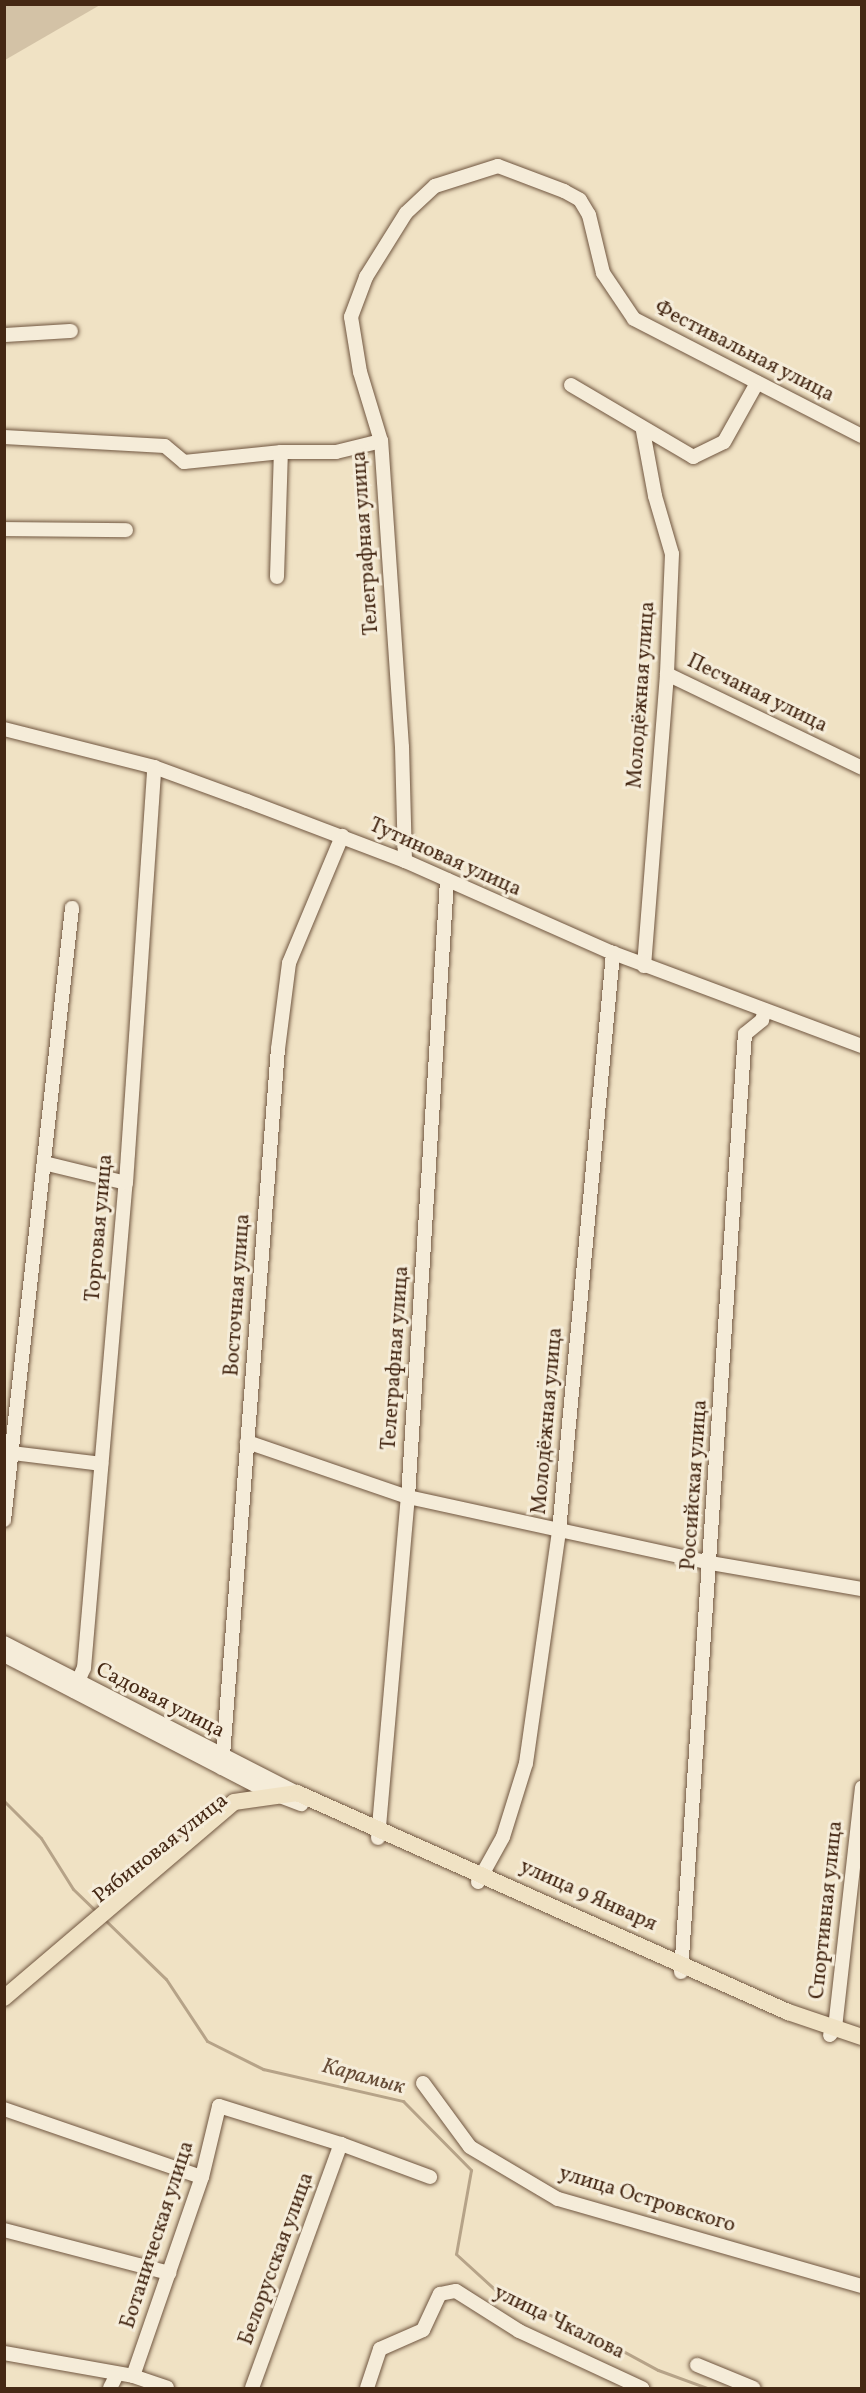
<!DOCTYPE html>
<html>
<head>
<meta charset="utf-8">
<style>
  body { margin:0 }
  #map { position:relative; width:866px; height:2393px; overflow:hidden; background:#f0e2c4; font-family:Vollkorn,serif }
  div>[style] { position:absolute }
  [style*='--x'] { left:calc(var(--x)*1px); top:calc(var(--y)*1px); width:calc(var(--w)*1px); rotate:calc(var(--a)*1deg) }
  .green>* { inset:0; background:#d3c2a6 }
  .stream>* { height:3px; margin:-1.5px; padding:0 1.5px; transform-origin:1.5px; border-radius:1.5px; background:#b6a388 }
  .roads { filter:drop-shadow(0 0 2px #705640) drop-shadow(0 0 2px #705640) }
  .minor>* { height:14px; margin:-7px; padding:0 7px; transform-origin:7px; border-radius:7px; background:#f5ecd9 }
  .major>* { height:16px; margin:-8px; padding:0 8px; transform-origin:8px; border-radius:8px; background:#f0e2c4 }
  span { translate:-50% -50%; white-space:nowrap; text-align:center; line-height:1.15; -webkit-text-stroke:6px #f5ecd9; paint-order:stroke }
  .street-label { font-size:21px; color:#452814 }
  .water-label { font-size:22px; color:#674d37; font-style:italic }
  .frame { position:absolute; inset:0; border:6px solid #452814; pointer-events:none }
</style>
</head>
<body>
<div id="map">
  <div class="green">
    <i style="clip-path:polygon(5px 4px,100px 4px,100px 5px,5px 60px)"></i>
  </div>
  <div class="stream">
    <i style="--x:4;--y:1801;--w:52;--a:45"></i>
    <i style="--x:41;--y:1838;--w:60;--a:57.9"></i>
    <i style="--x:73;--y:1889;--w:33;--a:44"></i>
    <i style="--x:104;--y:1919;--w:86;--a:44.1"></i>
    <i style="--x:166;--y:1979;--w:74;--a:56.5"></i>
    <i style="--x:207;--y:2041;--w:63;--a:26.6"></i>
    <i style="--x:263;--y:2069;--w:144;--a:12.9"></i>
    <i style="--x:403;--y:2101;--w:97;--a:45.4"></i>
    <i style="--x:471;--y:2170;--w:85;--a:100.1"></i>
    <i style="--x:456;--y:2254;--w:62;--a:42.4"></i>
    <i style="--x:502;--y:2296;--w:79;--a:21.7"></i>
    <i style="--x:575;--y:2325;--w:94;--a:28.5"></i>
    <i style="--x:658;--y:2370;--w:52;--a:20.2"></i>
  </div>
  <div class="roads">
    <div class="minor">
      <i style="--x:4;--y:335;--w:67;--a:-3.4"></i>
      <i style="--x:571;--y:385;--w:142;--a:30.5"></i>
      <i style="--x:693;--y:457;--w:34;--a:-26"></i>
      <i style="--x:724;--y:442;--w:68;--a:-60.8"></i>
      <i style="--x:643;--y:431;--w:66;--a:79.5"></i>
      <i style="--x:655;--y:496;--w:60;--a:73.7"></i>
      <i style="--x:672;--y:554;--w:120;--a:92.4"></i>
      <i style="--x:667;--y:674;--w:293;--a:94.5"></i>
      <i style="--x:4;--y:437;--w:161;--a:3.2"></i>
      <i style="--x:165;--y:446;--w:25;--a:40"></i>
      <i style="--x:184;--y:462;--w:98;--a:-5.9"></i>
      <i style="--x:281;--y:452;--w:55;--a:0"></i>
      <i style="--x:336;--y:452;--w:46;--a:-13.7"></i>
      <i style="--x:4;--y:529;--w:122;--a:0.5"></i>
      <i style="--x:277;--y:577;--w:125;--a:-88.2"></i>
      <i style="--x:667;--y:674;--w:216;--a:25.7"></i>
      <i style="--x:4;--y:729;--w:155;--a:14.2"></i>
      <i style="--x:154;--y:767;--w:99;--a:20.1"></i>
      <i style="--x:247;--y:801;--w:169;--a:20.8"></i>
      <i style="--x:405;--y:861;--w:227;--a:23.9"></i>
      <i style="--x:613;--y:953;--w:266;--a:20.5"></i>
      <i style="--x:405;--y:861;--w:114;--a:-91.5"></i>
      <i style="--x:402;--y:747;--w:307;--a:-93.9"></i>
      <i style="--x:381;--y:441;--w:72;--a:-106.9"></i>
      <i style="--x:360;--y:372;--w:56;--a:-99.3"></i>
      <i style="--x:351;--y:317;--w:43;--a:-69.4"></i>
      <i style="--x:366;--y:277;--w:75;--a:-58"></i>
      <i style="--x:406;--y:213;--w:40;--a:-43"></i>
      <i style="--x:435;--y:186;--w:66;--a:-17.6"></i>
      <i style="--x:498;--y:166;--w:71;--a:20.7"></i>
      <i style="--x:564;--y:191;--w:18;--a:29"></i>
      <i style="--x:580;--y:200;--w:17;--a:59"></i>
      <i style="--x:589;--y:215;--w:60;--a:76.4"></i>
      <i style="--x:603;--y:273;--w:55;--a:56"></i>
      <i style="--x:634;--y:319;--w:256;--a:27.2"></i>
      <i style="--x:44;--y:1163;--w:84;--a:13.7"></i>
      <i style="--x:247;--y:1442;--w:170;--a:18.9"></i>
      <i style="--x:408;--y:1497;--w:310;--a:12.3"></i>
      <i style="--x:711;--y:1563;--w:153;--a:9.8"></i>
      <i style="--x:12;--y:1453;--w:90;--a:7"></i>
      <i style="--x:4;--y:1520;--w:616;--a:-83.66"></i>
      <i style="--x:4;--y:1643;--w:329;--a:27.1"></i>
      <i style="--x:4;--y:1655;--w:293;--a:27.4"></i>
      <i style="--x:264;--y:1790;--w:40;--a:21"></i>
      <i style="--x:74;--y:1691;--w:25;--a:-67"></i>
      <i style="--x:84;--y:1668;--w:487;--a:-85.1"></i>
      <i style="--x:126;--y:1183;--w:417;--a:-86.1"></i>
      <i style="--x:222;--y:1768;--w:721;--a:-85.55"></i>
      <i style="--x:278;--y:1049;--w:87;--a:-82.7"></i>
      <i style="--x:289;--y:963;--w:138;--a:-67.3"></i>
      <i style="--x:378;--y:1838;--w:342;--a:-85"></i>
      <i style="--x:408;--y:1497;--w:618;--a:-86.38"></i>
      <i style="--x:478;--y:1882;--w:51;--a:-60.9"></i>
      <i style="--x:503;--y:1837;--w:77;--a:-72.7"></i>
      <i style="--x:526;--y:1763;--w:234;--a:-81.9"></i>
      <i style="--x:559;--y:1531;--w:581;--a:-84.66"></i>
      <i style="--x:681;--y:1972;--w:940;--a:-86.1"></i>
      <i style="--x:745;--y:1034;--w:22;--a:-39"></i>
      <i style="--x:762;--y:1020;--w:10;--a:-73"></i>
      <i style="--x:830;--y:2035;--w:9;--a:-54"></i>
      <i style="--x:835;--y:2028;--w:242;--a:-83.6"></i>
      <i style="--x:423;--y:2083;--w:79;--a:53.7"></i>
      <i style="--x:470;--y:2147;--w:102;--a:30.6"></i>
      <i style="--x:558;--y:2199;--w:316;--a:16"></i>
      <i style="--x:4;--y:2109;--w:209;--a:19"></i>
      <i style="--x:4;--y:2230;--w:171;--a:14.6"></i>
      <i style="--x:4;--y:2353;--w:131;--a:10.1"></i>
      <i style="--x:133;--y:2376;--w:36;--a:19"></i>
      <i style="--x:697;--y:2365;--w:61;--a:22.3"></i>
      <i style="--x:133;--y:2376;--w:211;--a:-70.9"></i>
      <i style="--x:202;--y:2177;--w:73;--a:-76.5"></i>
      <i style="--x:219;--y:2106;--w:128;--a:17.3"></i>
      <i style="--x:341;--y:2144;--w:95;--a:20.3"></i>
      <i style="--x:110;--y:2388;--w:16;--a:-63"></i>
      <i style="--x:252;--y:2388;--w:260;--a:-70"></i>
      <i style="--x:367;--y:2388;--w:41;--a:-71.6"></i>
      <i style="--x:380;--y:2349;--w:47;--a:-23.8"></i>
      <i style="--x:423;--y:2330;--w:40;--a:-65"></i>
      <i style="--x:440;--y:2294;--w:16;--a:-11"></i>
      <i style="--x:456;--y:2291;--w:75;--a:32.4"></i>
      <i style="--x:519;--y:2331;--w:136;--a:24.9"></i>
    </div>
    <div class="major">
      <i style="--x:4;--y:1998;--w:302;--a:-40.4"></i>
      <i style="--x:234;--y:1802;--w:64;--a:-8.1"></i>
      <i style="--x:297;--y:1793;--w:538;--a:24.04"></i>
      <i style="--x:788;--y:2012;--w:78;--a:18.7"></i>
    </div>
  </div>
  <div class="street-label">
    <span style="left:744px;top:352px;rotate:27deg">Фестивальная улица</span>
    <span style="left:366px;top:543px;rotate:-94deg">Телеграфная улица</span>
    <span style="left:757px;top:694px;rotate:26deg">Песчаная улица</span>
    <span style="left:642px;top:695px;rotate:-86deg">Молодёжная улица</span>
    <span style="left:445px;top:858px;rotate:24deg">Тутиновая улица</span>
    <span style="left:100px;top:1228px;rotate:-85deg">Торговая улица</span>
    <span style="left:238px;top:1295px;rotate:-86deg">Восточная улица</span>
    <span style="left:396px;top:1358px;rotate:-86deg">Телеграфная улица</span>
    <span style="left:548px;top:1421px;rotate:-85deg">Молодёжная улица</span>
    <span style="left:695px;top:1485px;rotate:-86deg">Российская улица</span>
    <span style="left:160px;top:1701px;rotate:27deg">Садовая улица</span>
    <span style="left:161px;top:1849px;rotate:-38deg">Рябиновая улица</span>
    <span style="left:588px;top:1896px;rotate:24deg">улица 9 Января</span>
    <span style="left:827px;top:1910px;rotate:-84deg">Спортивная улица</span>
    <span style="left:647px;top:2200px;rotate:17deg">улица Островского</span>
    <span style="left:158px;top:2235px;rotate:-72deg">Ботаническая улица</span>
    <span style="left:277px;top:2259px;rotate:-70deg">Белорусская улица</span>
    <span style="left:559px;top:2323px;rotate:26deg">улица Чкалова</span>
  </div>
  <div class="water-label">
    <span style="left:363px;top:2077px;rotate:15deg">Карамык</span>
  </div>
  <div class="frame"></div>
</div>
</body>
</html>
